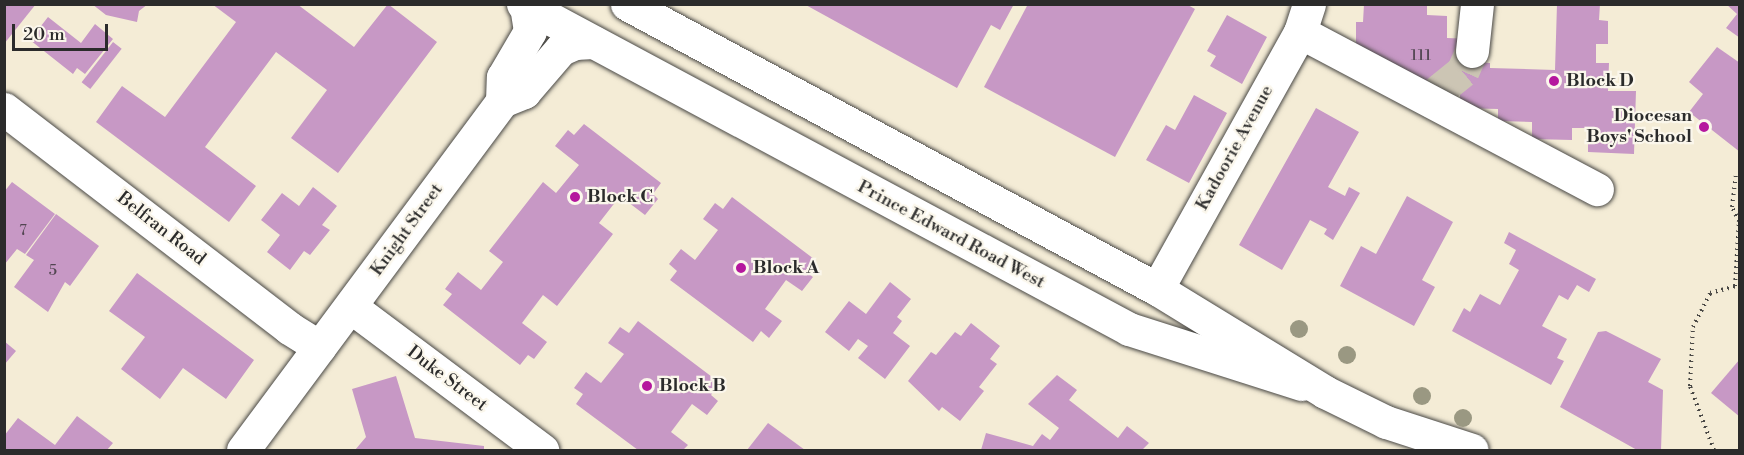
<!DOCTYPE html>
<html>
<head>
<meta charset="utf-8">
<style>
  body { margin:0 }
  #map { position:relative; width:1744px; height:455px; overflow:hidden; background:#f4ecd6; font-family:"Libre Bodoni",serif }
  div>[style] { position:absolute }
  [style*='--x'] { left:calc(var(--x)*1px); top:calc(var(--y)*1px); width:calc(var(--w)*1px); rotate:calc(var(--a)*1deg) }
  .building>* { inset:0; background:#c798c5; transform-origin:0 0 }
  .minor-tunnel>* { height:33px; margin-top:-16.5px; transform-origin:0; background:repeating-linear-gradient(90deg,#ccc5b4 0 33px,transparent 0 49px) }
  .path>* { height:4px; margin-top:-2px; transform-origin:0; background:repeating-linear-gradient(90deg,#494845 0 1.5px,transparent 0 6px) }
  .roads { filter:drop-shadow(0 0 2px #494845) drop-shadow(0 0 2px #494845) }
  .minor>* { height:33px; margin:-16.5px; padding:0 16.5px; transform-origin:16.5px; border-radius:16.5px; background:#fff }
  .major>* { height:33px; margin:-16.5px; padding:0 16.5px; transform-origin:16.5px; border-radius:16.5px; background:#fff }
  .trees>* { width:18px; height:18px; margin:-9px; border-radius:50%; background:#9a9882 }
  .dots>* { width:16px; height:16px; translate:-50% -50%; box-sizing:border-box; border:3px solid #fbf7ec; border-radius:50% }
  span { translate:-50% -50%; white-space:nowrap; text-align:center; line-height:1.15; -webkit-text-stroke:4.5px #fbf7ec; paint-order:stroke }
  .number-label { font-size:15px; color:#524652 }
  .number-label span { -webkit-text-stroke-width:0 }
  .poi-label { font-size:18px; color:#2b2b2b; font-weight:700 }
  .left { translate:0 -50%; text-align:left }
  .right { translate:-100% -50%; text-align:right }
  .street-label { font-size:18px; color:#2b2b2b }
  .frame { position:absolute; inset:0; border:6px solid #2b2b2b; pointer-events:none }
  .scale { position:absolute; left:12px; top:24px; width:96px; height:27px; box-sizing:border-box; border:3px solid #2b2b2b; border-top:0; padding-left:8px; font-size:18px; line-height:21px; white-space:nowrap; color:#2b2b2b; -webkit-text-stroke:4px #fbf7ec; paint-order:stroke }
</style>
</head>
<body>
<div id="map">
  <div class="building">
    <i style="clip-path:polygon(4px 4px,36px 4px,4px 44px)"></i>
    <i style="clip-path:polygon(92px 4px,148px 4px,139px 11px,137px 22px,106px 15px)"></i>
    <i style="clip-path:polygon(212px 4px,297px 4px,354px 47px,388px 4px,437px 42px,338px 173px,291px 138px,327px 90px,276px 52px,205px 147px,256px 186px,229px 222px,96px 122px,122px 86px,165px 117px,236px 22px)"></i>
    <i style="clip-path:polygon(804px 4px,1014px 4px,1000px 30px,991px 25px,957px 88px)"></i>
    <i style="clip-path:polygon(1028px 4px,1186px 4px,1195px 9px,1115px 157px,984px 87px)"></i>
    <i style="clip-path:polygon(1364px 4px,1427px 4px,1427px 15px,1447px 16px,1447px 38px,1473px 39px,1472px 62px,1490px 63px,1490px 68px,1555px 70px,1557px 4px,1600px 4px,1599px 20px,1608px 21px,1608px 44px,1596px 44px,1596px 63px,1609px 63px,1608px 91px,1636px 91px,1634px 154px,1588px 152px,1588px 128px,1572px 128px,1572px 140px,1532px 139px,1532px 122px,1498px 121px,1498px 109px,1460px 108px,1460px 93px,1421px 92px,1356px 48px,1356px 22px,1363px 22px)"></i>
    <i style="clip-path:polygon(1726px 4px,1740px 4px,1740px 38px,1726px 28px,1737px 14px)"></i>
    <i style="clip-path:polygon(1227px 15px,1267px 37px,1242px 84px,1210px 66px,1216px 56px,1207px 51px)"></i>
    <i style="clip-path:polygon(48px 17px,81px 43px,95px 24px,113px 39px,85px 74px,77px 68px,73px 74px,30px 40px)"></i>
    <i style="left:113px;top:42px;width:11px;height:51px;rotate:38deg"></i>
    <i style="clip-path:polygon(1717px 47px,1740px 63px,1740px 152px,1689px 112px,1703px 94px,1689px 82px)"></i>
    <i style="clip-path:polygon(1194px 95px,1227px 113px,1189px 183px,1146px 160px,1166px 125px,1175px 130px)"></i>
    <i style="clip-path:polygon(1316px 108px,1359px 132px,1328px 187px,1345px 196px,1349px 187px,1360px 193px,1333px 240px,1324px 234px,1327px 229px,1310px 220px,1282px 270px,1239px 245px)"></i>
    <i style="clip-path:polygon(584px 124px,661px 183px,653px 194px,658px 199px,645px 215px,620px 196px,599px 223px,613px 234px,557px 306px,543px 295px,522px 323px,547px 342px,534px 359px,528px 355px,520px 365px,443px 305px,452px 294px,445px 289px,458px 272px,481px 290px,503px 262px,489px 251px,543px 182px,556px 193px,579px 165px,555px 146px,568px 130px,574px 135px)"></i>
    <i style="clip-path:polygon(12px 182px,55px 214px,25px 254px,17px 249px,4px 265px,4px 192px)"></i>
    <i style="clip-path:polygon(313px 187px,337px 206px,322px 225px,330px 230px,310px 255px,304px 251px,290px 270px,267px 252px,280px 235px,261px 220px,282px 193px,299px 206px)"></i>
    <i style="clip-path:polygon(1407px 196px,1453px 222px,1422px 280px,1435px 287px,1414px 326px,1340px 286px,1361px 246px,1376px 254px)"></i>
    <i style="clip-path:polygon(732px 197px,814px 259px,805px 271px,813px 277px,802px 291px,786px 280px,765px 309px,782px 321px,769px 338px,761px 331px,753px 342px,670px 280px,677px 271px,669px 264px,681px 249px,695px 260px,718px 230px,703px 219px,715px 203px,723px 209px)"></i>
    <i style="clip-path:polygon(56px 214px,99px 246px,70px 286px,65px 282px,48px 312px,14px 287px,34px 260px,26px 255px)"></i>
    <i style="clip-path:polygon(1509px 232px,1596px 279px,1589px 292px,1577px 285px,1568px 300px,1559px 295px,1542px 326px,1567px 339px,1557px 358px,1564px 361px,1551px 385px,1452px 331px,1464px 308px,1470px 312px,1480px 294px,1500px 305px,1519px 270px,1509px 264px,1516px 250px,1504px 243px)"></i>
    <i style="clip-path:polygon(137px 273px,254px 360px,226px 399px,183px 368px,160px 399px,121px 369px,145px 337px,109px 311px)"></i>
    <i style="clip-path:polygon(890px 282px,911px 299px,897px 317px,902px 321px,893px 333px,910px 346px,885px 379px,858px 358px,868px 346px,858px 339px,849px 351px,825px 332px,849px 301px,866px 314px)"></i>
    <i style="clip-path:polygon(638px 321px,720px 383px,711px 395px,718px 401px,707px 415px,692px 404px,671px 432px,688px 445px,683px 450px,638px 450px,576px 404px,583px 394px,574px 388px,586px 372px,601px 383px,624px 354px,608px 343px,620px 327px,629px 333px)"></i>
    <i style="clip-path:polygon(971px 323px,1000px 346px,990px 359px,997px 364px,979px 387px,984px 391px,960px 421px,942px 407px,939px 411px,908px 381px,931px 352px,936px 355px,955px 332px,961px 336px)"></i>
    <i style="clip-path:polygon(1606px 331px,1661px 359px,1648px 382px,1663px 390px,1661px 450px,1637px 450px,1560px 407px,1598px 332px)"></i>
    <i style="clip-path:polygon(4px 341px,16px 351px,4px 365px)"></i>
    <i style="clip-path:polygon(1740px 359px,1740px 417px,1711px 393px)"></i>
    <i style="clip-path:polygon(1057px 375px,1077px 390px,1069px 400px,1118px 438px,1127px 426px,1149px 443px,1142px 450px,981px 450px,986px 433px,1033px 446px,1042px 434px,1050px 440px,1059px 428px,1028px 404px)"></i>
    <i style="clip-path:polygon(396px 376px,415px 438px,484px 446px,484px 450px,355px 450px,366px 437px,352px 389px)"></i>
    <i style="clip-path:polygon(77px 416px,113px 443px,107px 450px,4px 450px,4px 436px,18px 418px,55px 445px)"></i>
    <i style="clip-path:polygon(768px 423px,805px 450px,747px 450px)"></i>
  </div>
  <div class="minor-tunnel">
    <i style="--x:1437;--y:92;--w:33;--a:-39"></i>
    <i style="--x:1463;--y:71;--w:22;--a:-66"></i>
  </div>
  <div class="path">
    <i style="--x:1735;--y:286;--w:65;--a:-86.5"></i>
    <i style="--x:1739;--y:221;--w:16;--a:-117"></i>
    <i style="--x:1732;--y:207;--w:32;--a:-83"></i>
    <i style="--x:1714;--y:450;--w:68;--a:-110.6"></i>
    <i style="--x:1690;--y:386;--w:59;--a:-87.1"></i>
    <i style="--x:1693;--y:327;--w:38;--a:-63"></i>
    <i style="--x:1710;--y:293;--w:31;--a:-15"></i>
  </div>
  <div class="roads">
    <div class="minor">
      <i style="--x:523;--y:4;--w:688;--a:28.2"></i>
      <i style="--x:1129;--y:329;--w:181;--a:17.7"></i>
      <i style="--x:1300;--y:32;--w:336;--a:27.9"></i>
      <i style="--x:1472;--y:51;--w:47;--a:-83.9"></i>
      <i style="--x:502;--y:101;--w:24;--a:-88"></i>
      <i style="--x:503;--y:77;--w:53;--a:-59.6"></i>
      <i style="--x:530;--y:31;--w:25;--a:-99"></i>
      <i style="--x:4;--y:109;--w:359;--a:37.5"></i>
      <i style="--x:289;--y:328;--w:36;--a:32"></i>
      <i style="--x:1157;--y:289;--w:294;--a:-60.9"></i>
      <i style="--x:1300;--y:32;--w:29;--a:-72"></i>
      <i style="--x:351;--y:307;--w:239;--a:36.8"></i>
      <i style="--x:243;--y:450;--w:435;--a:-53.4"></i>
      <i style="--x:502;--y:101;--w:24;--a:-22"></i>
      <i style="--x:524;--y:92;--w:57;--a:-49.3"></i>
      <i style="--x:561;--y:49;--w:15;--a:-23"></i>
      <i style="--x:575;--y:43;--w:18;--a:-3"></i>
    </div>
    <div class="major">
      <i style="--x:627;--y:4;--w:602;--a:28.27"></i>
      <i style="--x:1157;--y:289;--w:197;--a:31.5"></i>
      <i style="--x:1325;--y:392;--w:68;--a:26.2"></i>
      <i style="--x:1386;--y:422;--w:90;--a:18"></i>
    </div>
  </div>
  <div class="trees">
    <i style="left:1299px;top:329px"></i>
    <i style="left:1347px;top:355px"></i>
    <i style="left:1422px;top:396px"></i>
    <i style="left:1463px;top:418px"></i>
  </div>
  <div class="dots">
    <i style="left:1554px;top:81px;background:#b5179e"></i>
    <i style="left:1704px;top:127px;background:#b5179e"></i>
    <i style="left:575px;top:197px;background:#b5179e"></i>
    <i style="left:741px;top:268px;background:#b5179e"></i>
    <i style="left:647px;top:386px;background:#b5179e"></i>
  </div>
  <div class="number-label">
    <span style="left:1421px;top:56px">111</span>
    <span style="left:23px;top:231px">7</span>
    <span style="left:53px;top:271px">5</span>
  </div>
  <div class="poi-label">
    <span class="left" style="left:1566px;top:81px">Block D</span>
    <span class="right" style="left:1692px;top:127px">Diocesan<br>Boys' School</span>
    <span class="left" style="left:587px;top:197px">Block C</span>
    <span class="left" style="left:753px;top:268px">Block A</span>
    <span class="left" style="left:659px;top:386px">Block B</span>
  </div>
  <div class="street-label">
    <span style="left:1235px;top:148px;rotate:-61deg">Kadoorie Avenue</span>
    <span style="left:161px;top:229px;rotate:38deg">Belfran Road</span>
    <span style="left:407px;top:230px;rotate:-54deg">Knight Street</span>
    <span style="left:951px;top:235px;rotate:28deg">Prince Edward Road West</span>
    <span style="left:447px;top:379px;rotate:37deg">Duke Street</span>
  </div>
  <div class="frame"></div>
  <div class="scale">20 m</div>
</div>
</body>
</html>
